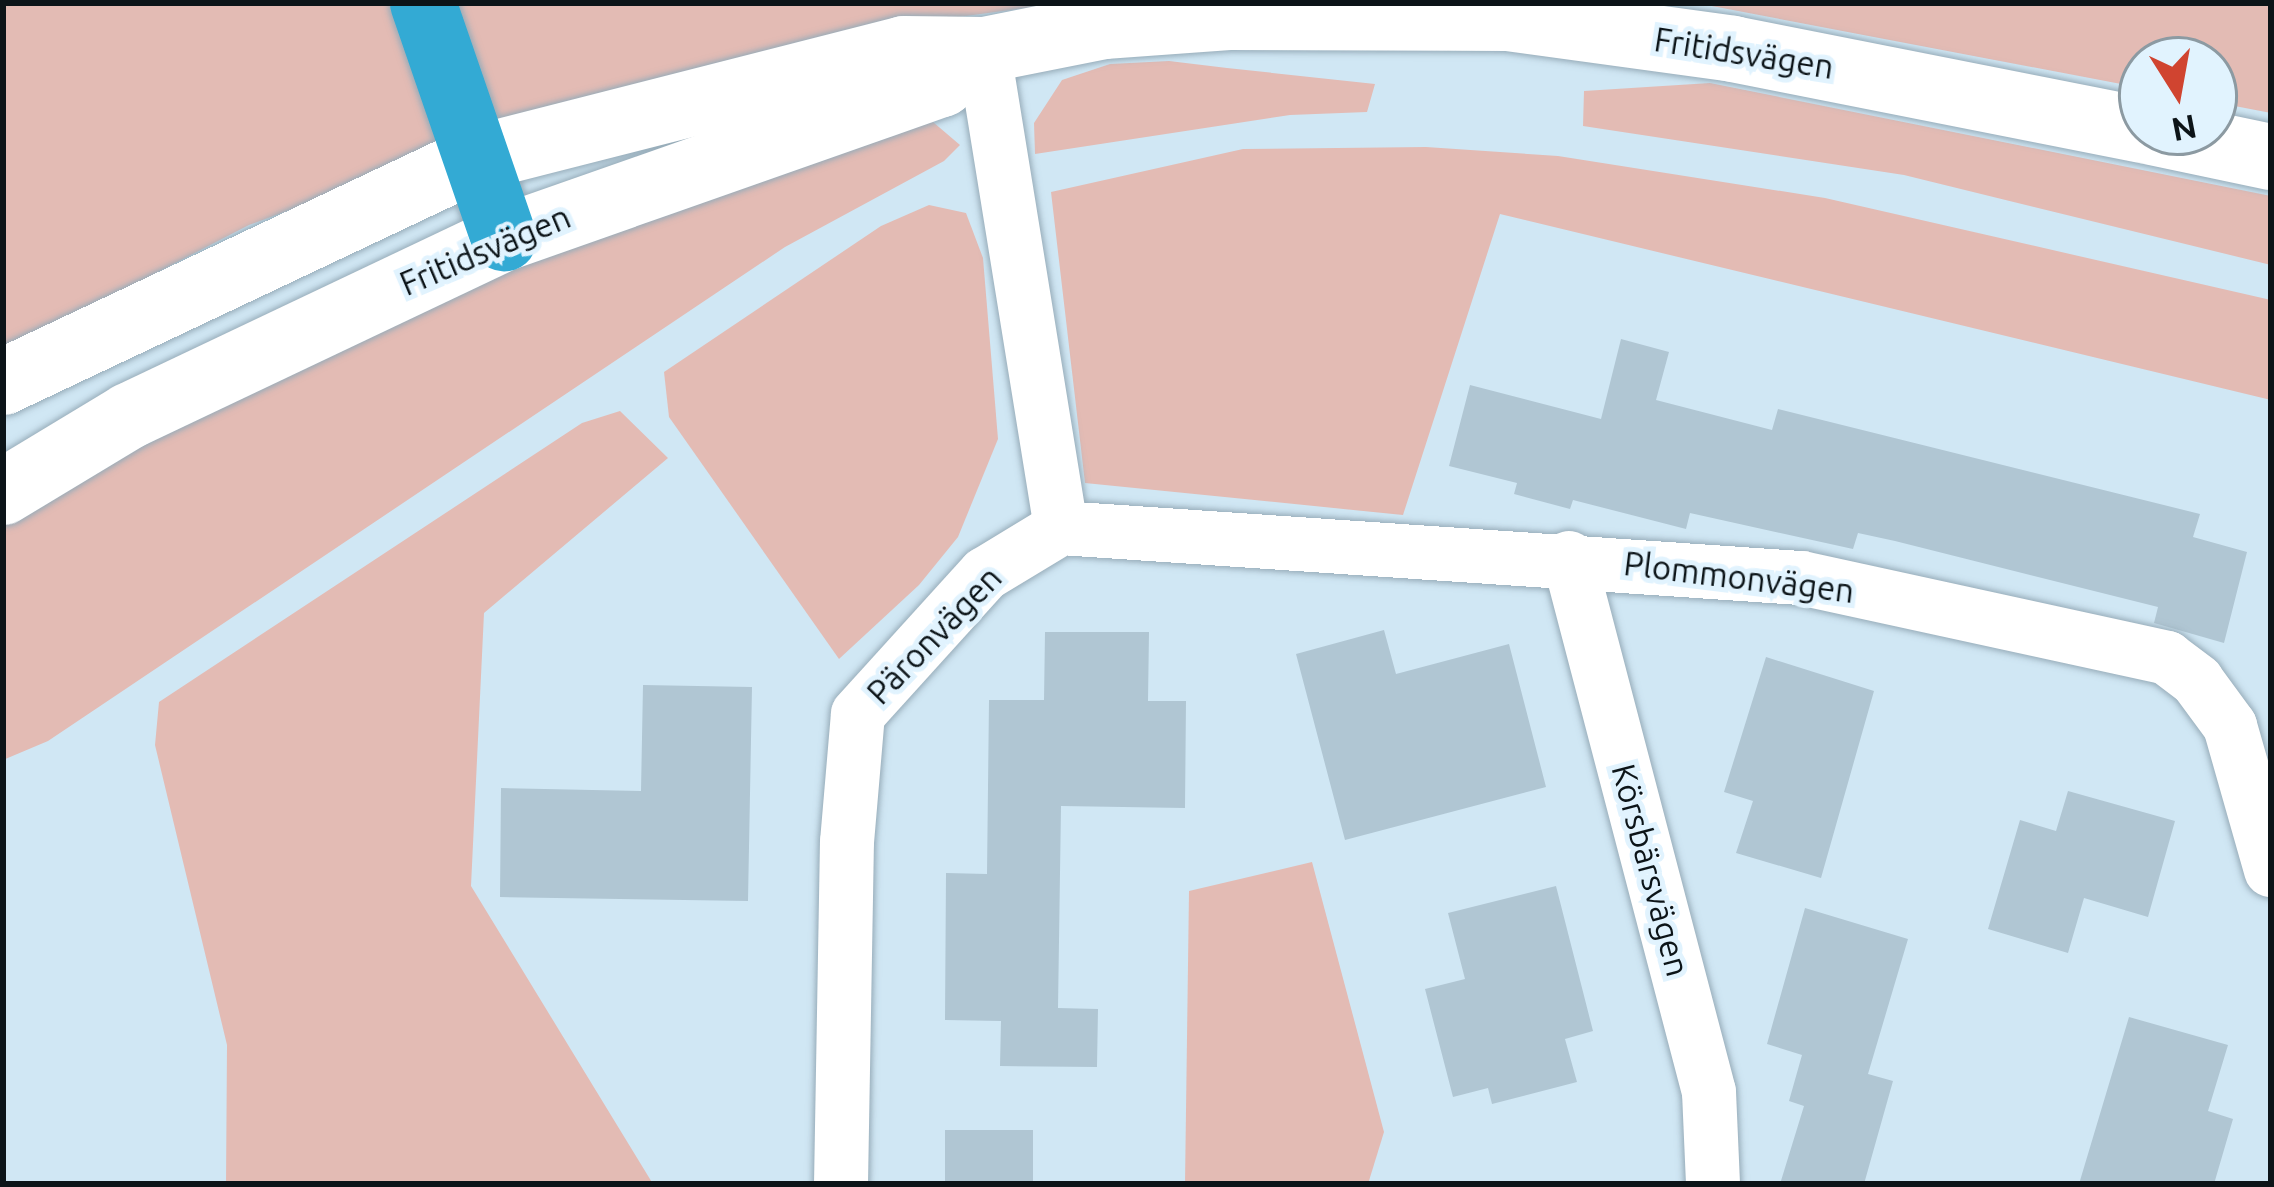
<!DOCTYPE html>
<html>
<head>
<meta charset="utf-8">
<style>
  body { margin:0 }
  #map { position:relative; width:2274px; height:1187px; overflow:hidden; background:#d0e7f4; font-family:Ubuntu,sans-serif }
  div>[style] { position:absolute }
  [style*='--x'] { left:calc(var(--x)*1px); top:calc(var(--y)*1px); width:calc(var(--w)*1px); rotate:calc(var(--a)*1deg) }
  .green>* { inset:0; background:#e3bbb4 }
  .building>* { inset:0; background:#b0c6d3; transform-origin:0 0 }
  .roads { filter:drop-shadow(0 0 3px #97acb9) drop-shadow(0 0 3px #97acb9) }
  .minor>* { height:54px; margin:-27px; padding:0 27px; transform-origin:27px; border-radius:27px; background:#fff }
  .tertiary>* { height:66px; margin:-33px; padding:0 33px; transform-origin:33px; border-radius:33px; background:#fff }
  .trunk>* { height:66px; margin:-33px; padding:0 33px; transform-origin:33px; border-radius:33px; background:#33aad4 }
  span { translate:-50% -50%; white-space:nowrap; text-align:center; line-height:1.15; -webkit-text-stroke:10px #e1f3fe; paint-order:stroke }
  .street-label { font-size:33px; color:#0c1418 }
  .frame { position:absolute; inset:0; border:6px solid #0c1418; pointer-events:none }
  .north { position:absolute; left:2118px; top:36px; width:120px; height:120px; box-sizing:border-box; background:#e1f3fe; border:3px solid #8c9aa2; border-radius:50%; rotate:169deg; font-size:33px; font-weight:700; line-height:48px; text-align:center; color:#0c1418 }
  .north::after { content:''; display:block; margin:auto; width:42px; height:54px; background:#d04430; clip-path:polygon(50% 0,100% 100%,50% 72%,0 100%) }
</style>
</head>
<body>
<div id="map">
  <div class="green">
    <i style="clip-path:polygon(3px 3px,1062px 3px,884px 27px,593px 97px,249px 225px,3px 352px)"></i>
    <i style="clip-path:polygon(1696px 3px,2271px 3px,2271px 113px,2214px 102px,2214px 60px,2142px 60px,2142px 88px)"></i>
    <i style="clip-path:polygon(1169px 61px,1227px 68px,1375px 84px,1367px 112px,1290px 115px,1035px 154px,1034px 123px,1062px 80px,1110px 64px)"></i>
    <i style="clip-path:polygon(1710px 83px,2271px 196px,2271px 265px,1904px 175px,1583px 126px,1584px 91px)"></i>
    <i style="clip-path:polygon(933px 122px,960px 145px,944px 161px,785px 247px,48px 741px,3px 760px,3px 518px,394px 317px,643px 213px)"></i>
    <i style="clip-path:polygon(1426px 147px,1558px 156px,1825px 198px,2271px 300px,2271px 400px,1500px 214px,1403px 515px,1085px 483px,1051px 192px,1243px 149px)"></i>
    <i style="clip-path:polygon(929px 205px,966px 213px,983px 258px,998px 439px,958px 537px,919px 585px,839px 659px,669px 417px,664px 372px,881px 226px)"></i>
    <i style="clip-path:polygon(620px 411px,668px 458px,484px 613px,471px 886px,653px 1184px,226px 1184px,227px 1045px,155px 745px,159px 702px,582px 423px)"></i>
    <i style="clip-path:polygon(1312px 862px,1384px 1132px,1368px 1184px,1185px 1184px,1189px 891px)"></i>
  </div>
  <div class="building">
    <i style="clip-path:polygon(1621px 339px,1669px 352px,1656px 400px,1772px 430px,1778px 409px,2200px 514px,2193px 537px,2247px 552px,2224px 643px,2154px 623px,2158px 607px,1895px 541px,1858px 533px,1853px 549px,1690px 513px,1686px 529px,1573px 500px,1570px 509px,1514px 494px,1517px 483px,1449px 466px,1470px 385px,1601px 419px)"></i>
    <i style="clip-path:polygon(1384px 630px,1396px 674px,1509px 644px,1546px 787px,1345px 840px,1296px 654px)"></i>
    <i style="clip-path:polygon(1045px 632px,1149px 632px,1148px 701px,1186px 701px,1185px 808px,1061px 806px,1058px 1008px,1098px 1009px,1097px 1067px,1000px 1066px,1001px 1021px,945px 1020px,946px 873px,987px 874px,989px 700px,1044px 700px)"></i>
    <i style="clip-path:polygon(1766px 657px,1874px 691px,1821px 878px,1736px 853px,1753px 801px,1724px 792px)"></i>
    <i style="clip-path:polygon(643px 685px,752px 687px,748px 901px,500px 897px,501px 788px,641px 791px)"></i>
    <i style="clip-path:polygon(2068px 791px,2175px 821px,2148px 917px,2084px 898px,2068px 953px,1988px 929px,2020px 820px,2056px 831px)"></i>
    <i style="clip-path:polygon(1556px 886px,1593px 1031px,1565px 1039px,1577px 1082px,1492px 1104px,1488px 1088px,1453px 1097px,1425px 989px,1465px 979px,1448px 913px)"></i>
    <i style="clip-path:polygon(1805px 908px,1908px 939px,1868px 1074px,1893px 1081px,1864px 1184px,1780px 1184px,1804px 1106px,1789px 1101px,1802px 1055px,1767px 1044px)"></i>
    <i style="clip-path:polygon(2129px 1017px,2228px 1045px,2208px 1111px,2233px 1119px,2214px 1184px,2079px 1184px)"></i>
    <i style="left:945px;top:1130px;width:88px;height:54px"></i>
  </div>
  <div class="roads">
    <div class="minor">
      <i style="--x:1061;--y:528;--w:742;--a:3.87"></i>
      <i style="--x:1801;--y:578;--w:375;--a:12.3"></i>
      <i style="--x:2167;--y:658;--w:38;--a:37"></i>
      <i style="--x:2197;--y:681;--w:56;--a:53.7"></i>
      <i style="--x:2230;--y:726;--w:150;--a:74.1"></i>
      <i style="--x:1569;--y:558;--w:552;--a:75.31"></i>
      <i style="--x:1709;--y:1092;--w:92;--a:87.5"></i>
      <i style="--x:841;--y:1184;--w:342;--a:-89"></i>
      <i style="--x:847;--y:842;--w:128;--a:-85.1"></i>
      <i style="--x:858;--y:714;--w:189;--a:-47.8"></i>
      <i style="--x:985;--y:574;--w:89;--a:-31.2"></i>
      <i style="--x:1061;--y:528;--w:484;--a:-99.2"></i>
    </div>
    <div class="tertiary">
      <i style="--x:2152;--y:132;--w:122;--a:11.9"></i>
      <i style="--x:3;--y:382;--w:524;--a:-25.29"></i>
      <i style="--x:477;--y:158;--w:441;--a:-14.3"></i>
      <i style="--x:904;--y:49;--w:80;--a:0.7"></i>
      <i style="--x:984;--y:50;--w:122;--a:-11.3"></i>
      <i style="--x:1104;--y:26;--w:125;--a:-4.1"></i>
      <i style="--x:1229;--y:17;--w:279;--a:0.2"></i>
      <i style="--x:1508;--y:18;--w:227;--a:7.8"></i>
      <i style="--x:1733;--y:49;--w:417;--a:11.2"></i>
      <i style="--x:3;--y:492;--w:147;--a:-31.1"></i>
      <i style="--x:129;--y:416;--w:415;--a:-25.4"></i>
      <i style="--x:504;--y:238;--w:464;--a:-19.4"></i>
      <i style="--x:942;--y:84;--w:26;--a:-40"></i>
    </div>
    <div class="trunk">
      <i style="--x:423;--y:3;--w:249;--a:71"></i>
    </div>
  </div>
  <div class="street-label">
    <span style="left:1744px;top:53px;rotate:9deg">Fritidsvägen</span>
    <span style="left:485px;top:250px;rotate:-23deg">Fritidsvägen</span>
    <span style="left:1739px;top:577px;rotate:7deg">Plommonvägen</span>
    <span style="left:934px;top:635px;rotate:-46deg">Päronvägen</span>
    <span style="left:1651px;top:870px;rotate:75deg">Körsbärsvägen</span>
  </div>
  <div class="frame"></div>
  <div class="north">N</div>
</div>
</body>
</html>
